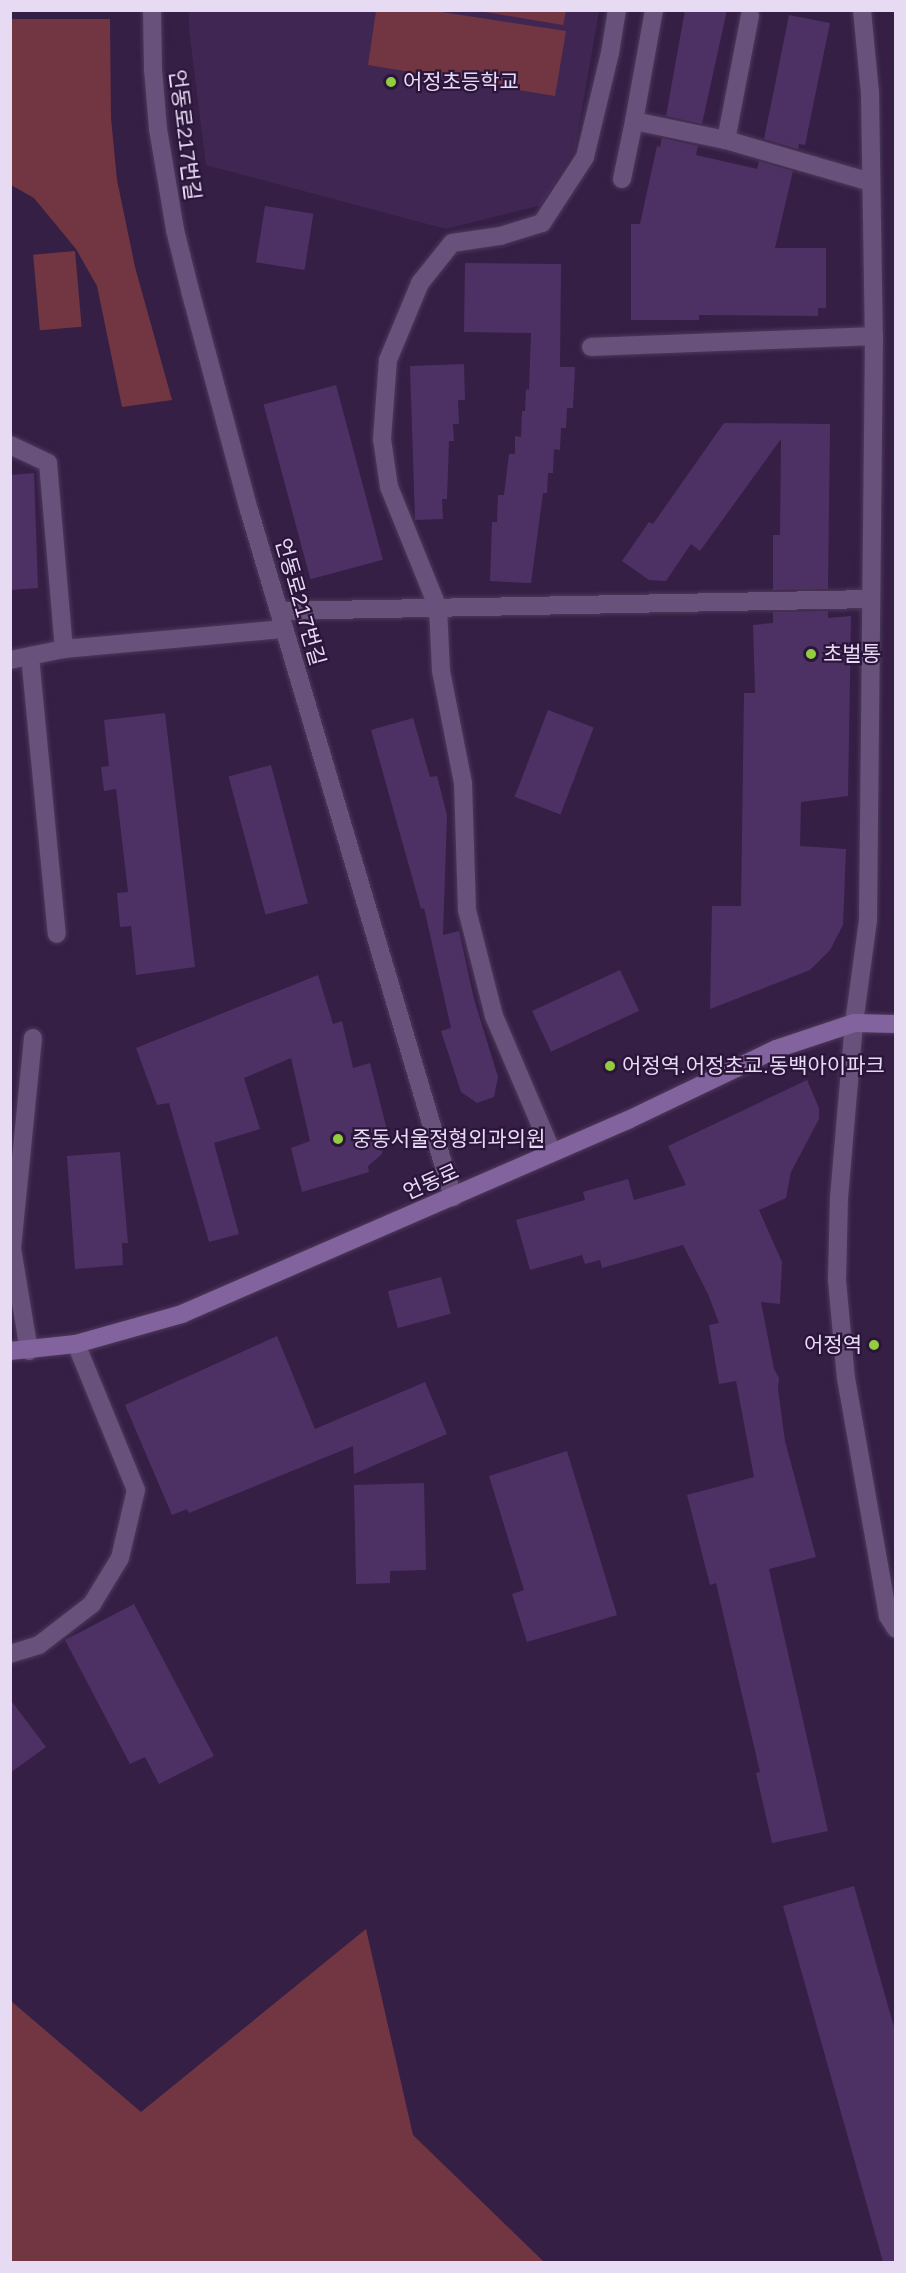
<!DOCTYPE html>
<html>
<head>
<meta charset="utf-8">
<style>
  body { margin:0 }
  #map { position:relative; width:906px; height:2273px; overflow:hidden; background:#351f45; font-family:Helvetica,"Noto Sans KR",sans-serif }
  div>[style] { position:absolute }
  [style*='--x'] { left:calc(var(--x)*1px); top:calc(var(--y)*1px); width:calc(var(--w)*1px); rotate:calc(var(--a)*1deg) }
  .built>* { inset:0; background:#402753 }
  .green>* { inset:0; background:#723642; transform-origin:0 0 }
  .building>* { inset:0; background:#4e3164; transform-origin:0 0 }
  .roads { filter:drop-shadow(0 0 2px #4d395a) drop-shadow(0 0 2px #4d395a) }
  .lane>* { height:18px; margin:-9px; padding:0 9px; transform-origin:9px; border-radius:9px; background:#68517b }
  .street>* { height:18px; margin:-9px; padding:0 9px; transform-origin:9px; border-radius:9px; background:#68517b }
  .secondary>* { height:18px; margin:-9px; padding:0 9px; transform-origin:9px; border-radius:9px; background:#83639d }
  .dots>* { width:16px; height:16px; translate:-50% -50%; box-sizing:border-box; border:3px solid #2b153a; border-radius:50% }
  span { translate:-50% -50%; white-space:nowrap; text-align:center; line-height:1.15; -webkit-text-stroke:4.5px #2b153a; paint-order:stroke }
  .poi-label { font-size:21px; color:#e7daf3 }
  .left { translate:0 -50%; text-align:left }
  .right { translate:-100% -50%; text-align:right }
  .street-label { font-size:21px; color:#e7daf3 }
  .frame { position:absolute; inset:0; border:12px solid #e7daf3; pointer-events:none }
</style>
</head>
<body>
<div id="map">
  <div class="built">
    <i style="clip-path:polygon(189px 10px,599px 11px,575px 149px,541px 205px,446px 229px,206px 165px,189px 29px)"></i>
  </div>
  <div class="green">
    <i style="clip-path:polygon(376px 11px,435px 11px,566px 31px,555px 96px,368px 65px)"></i>
    <i style="clip-path:polygon(479px 11px,566px 10px,566px 11px,563px 25px)"></i>
    <i style="clip-path:polygon(10px 19px,110px 19px,111px 118px,117px 180px,135px 267px,172px 400px,122px 407px,97px 286px,76px 249px,34px 198px,11px 185px)"></i>
    <i style="left:75px;top:251px;width:76px;height:42px;rotate:85deg"></i>
    <i style="clip-path:polygon(366px 1929px,413px 2135px,544px 2262px,11px 2262px,11px 2001px,141px 2112px)"></i>
  </div>
  <div class="building">
    <i style="clip-path:polygon(685px 10px,727px 10px,702px 124px,666px 116px)"></i>
    <i style="clip-path:polygon(789px 15px,830px 23px,805px 145px,799px 144px,798px 149px,764px 139px)"></i>
    <i style="clip-path:polygon(662px 138px,698px 146px,696px 155px,757px 169px,759px 161px,793px 171px,775px 248px,826px 248px,826px 308px,818px 308px,818px 316px,699px 315px,699px 320px,631px 320px,631px 224px,640px 224px,657px 146px,660px 147px)"></i>
    <i style="left:265px;top:206px;width:49px;height:57px;rotate:9deg"></i>
    <i style="clip-path:polygon(465px 263px,561px 264px,560px 367px,575px 367px,573px 408px,567px 408px,566px 428px,561px 428px,560px 450px,554px 449px,553px 473px,548px 473px,547px 493px,543px 493px,531px 583px,490px 581px,492px 522px,497px 522px,498px 495px,504px 495px,509px 454px,515px 454px,515px 436px,521px 437px,522px 411px,525px 411px,526px 389px,529px 390px,531px 333px,464px 332px)"></i>
    <i style="clip-path:polygon(464px 364px,465px 400px,458px 400px,459px 424px,453px 424px,454px 441px,449px 441px,447px 499px,442px 499px,443px 519px,415px 520px,410px 366px)"></i>
    <i style="left:336px;top:385px;width:181px;height:75px;rotate:75deg"></i>
    <i style="clip-path:polygon(724px 423px,830px 424px,828px 589px,773px 590px,773px 535px,780px 535px,781px 439px,700px 551px,691px 544px,666px 581px,649px 580px,622px 561px,649px 522px,653px 524px)"></i>
    <i style="clip-path:polygon(34px 473px,38px 588px,10px 590px,10px 475px)"></i>
    <i style="clip-path:polygon(828px 611px,828px 618px,851px 616px,848px 796px,801px 802px,800px 846px,846px 849px,843px 925px,830px 950px,810px 970px,710px 1009px,712px 906px,741px 906px,744px 693px,755px 693px,753px 625px,773px 623px,773px 612px)"></i>
    <i style="left:548px;top:710px;width:49px;height:93px;rotate:21deg"></i>
    <i style="clip-path:polygon(165px 713px,195px 967px,136px 975px,131px 926px,120px 927px,117px 893px,128px 892px,116px 789px,104px 791px,101px 767px,109px 766px,104px 720px)"></i>
    <i style="clip-path:polygon(413px 718px,430px 777px,437px 776px,447px 815px,443px 935px,459px 931px,474px 999px,498px 1077px,494px 1097px,477px 1103px,461px 1092px,441px 1031px,451px 1028px,424px 908px,421px 909px,371px 730px)"></i>
    <i style="left:271px;top:765px;width:143px;height:44px;rotate:75deg"></i>
    <i style="left:620px;top:970px;width:45px;height:97px;rotate:65deg"></i>
    <i style="clip-path:polygon(318px 975px,333px 1024px,342px 1021px,353px 1068px,370px 1063px,389px 1138px,384px 1140px,382px 1154px,368px 1166px,369px 1172px,302px 1192px,291px 1148px,310px 1141px,291px 1058px,244px 1078px,260px 1129px,214px 1143px,239px 1234px,209px 1242px,169px 1103px,157px 1105px,136px 1048px)"></i>
    <i style="clip-path:polygon(807px 1080px,819px 1108px,819px 1119px,791px 1172px,786px 1198px,759px 1210px,782px 1262px,780px 1304px,761px 1302px,774px 1369px,779px 1378px,778px 1389px,785px 1441px,816px 1557px,769px 1569px,828px 1831px,772px 1843px,756px 1773px,760px 1772px,716px 1583px,710px 1585px,687px 1495px,754px 1477px,736px 1381px,719px 1384px,709px 1325px,719px 1323px,708px 1294px,683px 1245px,602px 1268px,600px 1260px,585px 1264px,582px 1255px,530px 1270px,516px 1220px,585px 1200px,583px 1192px,628px 1179px,634px 1200px,686px 1185px,668px 1146px)"></i>
    <i style="clip-path:polygon(120px 1152px,128px 1243px,122px 1243px,123px 1265px,75px 1269px,67px 1156px)"></i>
    <i style="left:441px;top:1277px;width:38px;height:55px;rotate:75deg"></i>
    <i style="clip-path:polygon(277px 1336px,315px 1429px,425px 1382px,447px 1434px,354px 1474px,353px 1446px,189px 1513px,187px 1509px,172px 1515px,125px 1405px)"></i>
    <i style="clip-path:polygon(567px 1451px,617px 1615px,527px 1642px,512px 1594px,524px 1590px,489px 1476px)"></i>
    <i style="clip-path:polygon(424px 1483px,426px 1570px,390px 1571px,390px 1583px,356px 1584px,354px 1485px)"></i>
    <i style="clip-path:polygon(134px 1604px,214px 1756px,159px 1784px,145px 1757px,130px 1764px,65px 1640px)"></i>
    <i style="clip-path:polygon(10px 1699px,46px 1747px,10px 1773px)"></i>
    <i style="clip-path:polygon(854px 1886px,896px 2034px,896px 2262px,883px 2262px,783px 1906px)"></i>
  </div>
  <div class="roads">
    <div class="lane">
      <i style="--x:654;--y:10;--w:113;--a:100.2"></i>
      <i style="--x:634;--y:121;--w:94;--a:11.7"></i>
      <i style="--x:726;--y:140;--w:151;--a:16.2"></i>
      <i style="--x:726;--y:140;--w:127;--a:-79.1"></i>
      <i style="--x:622;--y:179;--w:59;--a:-78.3"></i>
      <i style="--x:10;--y:445;--w:42;--a:25.3"></i>
      <i style="--x:48;--y:463;--w:187;--a:85.1"></i>
      <i style="--x:30;--y:656;--w:279;--a:84.5"></i>
      <i style="--x:10;--y:660;--w:55;--a:-11.5"></i>
      <i style="--x:64;--y:649;--w:221;--a:-5.2"></i>
      <i style="--x:29;--y:1351;--w:104;--a:-99.4"></i>
      <i style="--x:12;--y:1248;--w:211;--a:-84.3"></i>
      <i style="--x:10;--y:1654;--w:30;--a:-17"></i>
      <i style="--x:39;--y:1645;--w:67;--a:-37.7"></i>
      <i style="--x:92;--y:1604;--w:54;--a:-58.7"></i>
      <i style="--x:120;--y:1558;--w:70;--a:-76.8"></i>
      <i style="--x:136;--y:1490;--w:158;--a:-112.3"></i>
    </div>
    <div class="street">
      <i style="--x:152;--y:10;--w:59;--a:89"></i>
      <i style="--x:153;--y:69;--w:60;--a:85.2"></i>
      <i style="--x:158;--y:129;--w:102;--a:80.4"></i>
      <i style="--x:175;--y:230;--w:66;--a:76"></i>
      <i style="--x:191;--y:294;--w:224;--a:75"></i>
      <i style="--x:249;--y:510;--w:717;--a:73.46"></i>
      <i style="--x:862;--y:10;--w:83;--a:84.5"></i>
      <i style="--x:870;--y:93;--w:243;--a:89.1"></i>
      <i style="--x:874;--y:336;--w:584;--a:90.59"></i>
      <i style="--x:868;--y:920;--w:104;--a:97.7"></i>
      <i style="--x:854;--y:1023;--w:176;--a:94.9"></i>
      <i style="--x:839;--y:1198;--w:82;--a:91.4"></i>
      <i style="--x:837;--y:1280;--w:98;--a:84.8"></i>
      <i style="--x:846;--y:1378;--w:242;--a:80"></i>
      <i style="--x:888;--y:1616;--w:15;--a:58"></i>
      <i style="--x:591;--y:347;--w:283;--a:-2.2"></i>
      <i style="--x:279;--y:611;--w:591;--a:-1.16"></i>
      <i style="--x:552;--y:1152;--w:148;--a:-113.1"></i>
      <i style="--x:494;--y:1016;--w:109;--a:-104.3"></i>
      <i style="--x:467;--y:910;--w:127;--a:-91.8"></i>
      <i style="--x:463;--y:783;--w:114;--a:-101.1"></i>
      <i style="--x:441;--y:671;--w:63;--a:-92.7"></i>
      <i style="--x:438;--y:608;--w:131;--a:-112"></i>
      <i style="--x:389;--y:487;--w:49;--a:-98.3"></i>
      <i style="--x:382;--y:439;--w:79;--a:-85.7"></i>
      <i style="--x:388;--y:360;--w:83;--a:-67.4"></i>
      <i style="--x:420;--y:283;--w:51;--a:-51.3"></i>
      <i style="--x:452;--y:243;--w:49;--a:-8.3"></i>
      <i style="--x:500;--y:236;--w:44;--a:-17.2"></i>
      <i style="--x:542;--y:223;--w:79;--a:-56.9"></i>
      <i style="--x:585;--y:157;--w:107;--a:-76.5"></i>
      <i style="--x:610;--y:53;--w:44;--a:-80.8"></i>
    </div>
    <div class="secondary">
      <i style="--x:10;--y:1351;--w:66;--a:-6.1"></i>
      <i style="--x:76;--y:1344;--w:110;--a:-15.8"></i>
      <i style="--x:182;--y:1314;--w:486;--a:-23.5"></i>
      <i style="--x:628;--y:1120;--w:164;--a:-25.6"></i>
      <i style="--x:776;--y:1049;--w:82;--a:-18.4"></i>
      <i style="--x:854;--y:1023;--w:42;--a:1.4"></i>
    </div>
  </div>
  <div class="dots">
    <i style="left:391px;top:82px;background:#92cd3e"></i>
    <i style="left:811px;top:654px;background:#92cd3e"></i>
    <i style="left:610px;top:1066px;background:#92cd3e"></i>
    <i style="left:338px;top:1139px;background:#92cd3e"></i>
    <i style="left:874px;top:1345px;background:#92cd3e"></i>
  </div>
  <div class="poi-label">
    <span class="left" style="left:403px;top:82px">어정초등학교</span>
    <span class="left" style="left:823px;top:654px">초벌통</span>
    <span class="left" style="left:622px;top:1066px">어정역.어정초교.동백아이파크</span>
    <span class="left" style="left:352px;top:1139px">중동서울정형외과의원</span>
    <span class="right" style="left:862px;top:1345px">어정역</span>
  </div>
  <div class="street-label">
    <span style="left:185px;top:135px;rotate:83deg">언동로217번길</span>
    <span style="left:300px;top:602px;rotate:74deg">언동로217번길</span>
    <span style="left:431px;top:1182px;rotate:-24deg">언동로</span>
  </div>
  <div class="frame"></div>
</div>
</body>
</html>
